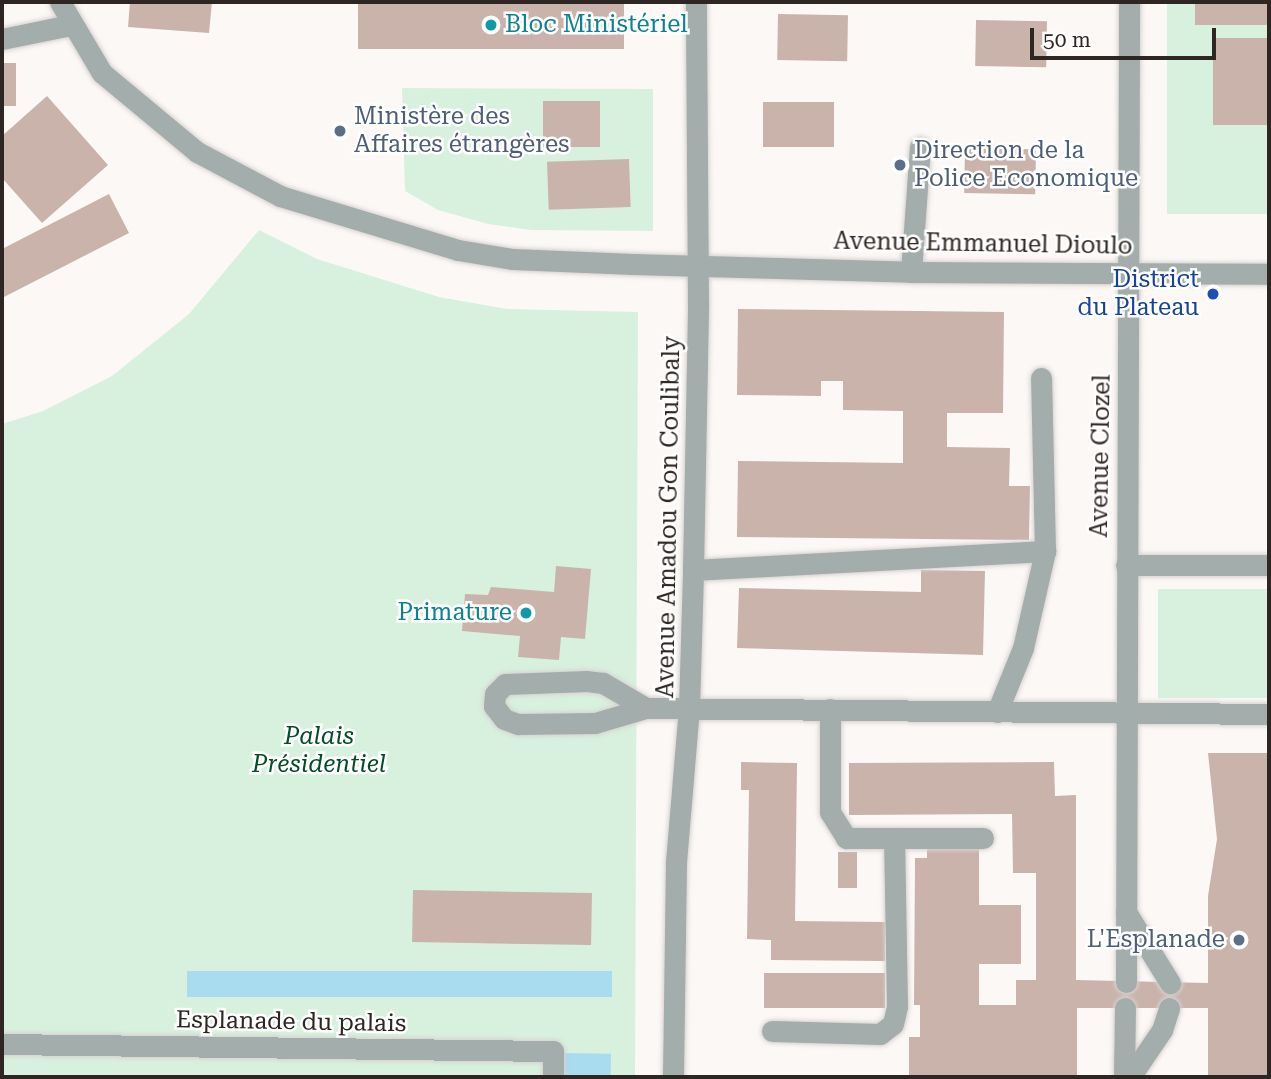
<!DOCTYPE html>
<html>
<head>
<meta charset="utf-8">
<style>
  body { margin:0 }
  #map { position:relative; width:1271px; height:1079px; overflow:hidden; background:#fcf8f6; font-family:"Roboto Serif",serif }
  div>[style] { position:absolute }
  [style*='--x'] { left:calc(var(--x)*1px); top:calc(var(--y)*1px); width:calc(var(--w)*1px); rotate:calc(var(--a)*1deg) }
  .green>* { inset:0; background:#d8f1df; transform-origin:0 0 }
  .water>* { inset:0; background:#a8dcee; transform-origin:0 0 }
  .building>* { inset:0; background:#c9b3ab; transform-origin:0 0 }
  .roads { filter:drop-shadow(0 0 2px #d7d2d0) drop-shadow(0 0 2px #d7d2d0) }
  .minor>* { height:21px; margin:-10.5px; padding:0 10.5px; transform-origin:10.5px; border-radius:10.5px; background:#a3adac }
  .dots>* { width:19px; height:19px; translate:-50% -50%; box-sizing:border-box; border:4px solid #fff; border-radius:50% }
  span { translate:-50% -50%; white-space:nowrap; text-align:center; line-height:1.15; -webkit-text-stroke:5px #fff; paint-order:stroke }
  .culture-label { font-size:24px; color:#0d838f }
  .left { translate:0 -50%; text-align:left }
  .right { translate:-100% -50%; text-align:right }
  .service-label { font-size:24px; color:#4e5e75 }
  .street-label { font-size:24px; color:#2e2622 }
  .transit-label { font-size:24px; color:#164399 }
  .park-label { font-size:24px; color:#054c29; font-style:italic }
  .frame { position:absolute; inset:0; border:4px solid #2e2622; pointer-events:none }
  .scale { position:absolute; left:1030px; top:28px; width:186px; height:32px; box-sizing:border-box; border:4px solid #2e2622; border-top:0; padding-left:9px; font-size:21px; line-height:24px; white-space:nowrap; color:#2e2622; -webkit-text-stroke:5px #fff; paint-order:stroke }
</style>
</head>
<body>
<div id="map">
  <div class="green">
    <i style="left:1167px;top:2px;width:102px;height:212px"></i>
    <i style="clip-path:polygon(402px 88px,653px 89px,653px 231px,531px 230px,488px 224px,438px 210px,405px 191px)"></i>
    <i style="clip-path:polygon(259px 230px,317px 259px,439px 297px,507px 309px,638px 312px,635px 1077px,2px 1077px,2px 424px,43px 411px,112px 376px,189px 314px)"></i>
    <i style="left:1158px;top:589px;width:111px;height:109px"></i>
  </div>
  <div class="water">
    <i style="left:187px;top:971px;width:425px;height:26px"></i>
    <i style="left:561px;top:1053px;width:50px;height:24px;rotate:1deg"></i>
  </div>
  <div class="building">
    <i style="clip-path:polygon(130px 2px,212px 2px,209px 33px,128px 27px)"></i>
    <i style="left:358px;top:2px;width:266px;height:47px"></i>
    <i style="left:1195px;top:2px;width:74px;height:23px"></i>
    <i style="left:778px;top:14px;width:70px;height:46px;rotate:1deg"></i>
    <i style="left:976px;top:20px;width:71px;height:46px;rotate:1deg"></i>
    <i style="left:1213px;top:38px;width:56px;height:87px"></i>
    <i style="left:2px;top:63px;width:14px;height:43px"></i>
    <i style="clip-path:polygon(47px 96px,108px 165px,42px 223px,2px 178px,2px 136px)"></i>
    <i style="left:543px;top:101px;width:57px;height:46px"></i>
    <i style="left:763px;top:102px;width:71px;height:45px"></i>
    <i style="left:965px;top:148px;width:71px;height:45px;rotate:1deg"></i>
    <i style="left:629px;top:159px;width:48px;height:82px;rotate:88deg"></i>
    <i style="clip-path:polygon(109px 194px,129px 233px,2px 298px,2px 249px)"></i>
    <i style="clip-path:polygon(738px 309px,1004px 312px,1003px 413px,947px 413px,947px 447px,1010px 448px,1009px 486px,1030px 486px,1029px 540px,737px 537px,738px 461px,903px 463px,903px 411px,843px 410px,843px 381px,821px 381px,821px 396px,737px 395px)"></i>
    <i style="clip-path:polygon(556px 566px,591px 569px,585px 639px,561px 637px,559px 660px,518px 657px,520px 636px,462px 631px,465px 594px,488px 595px,491px 587px,554px 592px)"></i>
    <i style="clip-path:polygon(921px 570px,985px 571px,983px 655px,737px 648px,739px 588px,921px 592px)"></i>
    <i style="clip-path:polygon(1208px 753px,1269px 753px,1269px 1077px,1208px 1077px,1208px 1008px,1077px 1008px,1077px 1077px,909px 1077px,909px 1037px,920px 1037px,920px 1005px,914px 1005px,915px 858px,927px 858px,927px 844px,979px 844px,979px 905px,1021px 905px,1021px 964px,979px 964px,979px 1005px,1016px 1005px,1016px 980px,1036px 980px,1036px 873px,1013px 873px,1012px 814px,849px 815px,849px 763px,1054px 762px,1055px 796px,1076px 795px,1076px 980px,1208px 983px,1208px 896px,1217px 839px)"></i>
    <i style="clip-path:polygon(741px 762px,797px 763px,795px 921px,885px 922px,885px 961px,771px 960px,771px 940px,747px 939px,749px 790px,741px 790px)"></i>
    <i style="left:838px;top:852px;width:19px;height:36px"></i>
    <i style="left:413px;top:890px;width:179px;height:52px;rotate:1deg"></i>
    <i style="left:764px;top:973px;width:121px;height:35px"></i>
  </div>
  <div class="roads">
    <div class="minor">
      <i style="--x:60;--y:2;--w:82;--a:59.4"></i>
      <i style="--x:102;--y:73;--w:124;--a:39.7"></i>
      <i style="--x:197;--y:152;--w:94;--a:27.9"></i>
      <i style="--x:280;--y:196;--w:186;--a:16.9"></i>
      <i style="--x:458;--y:250;--w:56;--a:9.3"></i>
      <i style="--x:513;--y:259;--w:120;--a:2.4"></i>
      <i style="--x:633;--y:264;--w:278;--a:1.6"></i>
      <i style="--x:911;--y:272;--w:358;--a:0.3"></i>
      <i style="--x:2;--y:39;--w:69;--a:-11.6"></i>
      <i style="--x:911;--y:272;--w:125;--a:-85.9"></i>
      <i style="--x:1126;--y:565;--w:143;--a:0"></i>
      <i style="--x:693;--y:570;--w:353;--a:-3.1"></i>
      <i style="--x:646;--y:708;--w:50;--a:-149.8"></i>
      <i style="--x:603;--y:683;--w:16;--a:-173"></i>
      <i style="--x:587;--y:681;--w:82;--a:177.9"></i>
      <i style="--x:505;--y:684;--w:14;--a:135"></i>
      <i style="--x:495;--y:694;--w:12;--a:95"></i>
      <i style="--x:494;--y:706;--w:16;--a:52"></i>
      <i style="--x:504;--y:719;--w:15;--a:20"></i>
      <i style="--x:518;--y:724;--w:77;--a:-0.7"></i>
      <i style="--x:595;--y:723;--w:53;--a:-16.4"></i>
      <i style="--x:646;--y:708;--w:623;--a:0.55"></i>
      <i style="--x:830;--y:709;--w:103;--a:90"></i>
      <i style="--x:830;--y:812;--w:31;--a:58"></i>
      <i style="--x:846;--y:838;--w:137;--a:0"></i>
      <i style="--x:997;--y:712;--w:69;--a:-67.9"></i>
      <i style="--x:1023;--y:648;--w:99;--a:-77.2"></i>
      <i style="--x:1045;--y:551;--w:173;--a:-91.3"></i>
      <i style="--x:1126;--y:912;--w:84;--a:58.2"></i>
      <i style="--x:1126;--y:982;--w:980;--a:-89.82"></i>
      <i style="--x:772;--y:1031;--w:108;--a:1.6"></i>
      <i style="--x:880;--y:1034;--w:16;--a:-38"></i>
      <i style="--x:893;--y:1024;--w:18;--a:-77"></i>
      <i style="--x:897;--y:1006;--w:165;--a:-91"></i>
      <i style="--x:2;--y:1044;--w:551;--a:0.73"></i>
      <i style="--x:553;--y:1051;--w:26;--a:90"></i>
      <i style="--x:673;--y:1077;--w:215;--a:-89.2"></i>
      <i style="--x:676;--y:862;--w:155;--a:-85.2"></i>
      <i style="--x:689;--y:708;--w:138;--a:-88.3"></i>
      <i style="--x:693;--y:570;--w:267;--a:-88.9"></i>
      <i style="--x:698;--y:303;--w:301;--a:-90.4"></i>
      <i style="--x:1124;--y:1077;--w:69;--a:-89.2"></i>
      <i style="--x:1130;--y:1077;--w:57;--a:-55.8"></i>
      <i style="--x:1162;--y:1030;--w:23;--a:-72"></i>
    </div>
  </div>
  <div class="dots">
    <i style="left:491px;top:25px;background:#0f9aa8"></i>
    <i style="left:340px;top:131px;background:#5c6f8a"></i>
    <i style="left:900px;top:165px;background:#5c6f8a"></i>
    <i style="left:1213px;top:294px;background:#1a4fb4"></i>
    <i style="left:526px;top:613px;background:#0f9aa8"></i>
    <i style="left:1239px;top:940px;background:#5c6f8a"></i>
  </div>
  <div class="culture-label">
    <span class="left" style="left:505px;top:25px">Bloc Ministériel</span>
    <span class="right" style="left:512px;top:613px">Primature</span>
  </div>
  <div class="service-label">
    <span class="left" style="left:354px;top:131px">Ministère des<br>Affaires étrangères</span>
    <span class="left" style="left:914px;top:165px">Direction de la<br>Police Economique</span>
    <span class="right" style="left:1225px;top:940px">L'Esplanade</span>
  </div>
  <div class="street-label">
    <span style="left:983px;top:244px;rotate:1deg">Avenue Emmanuel Dioulo</span>
    <span style="left:1101px;top:456px;rotate:-89deg">Avenue Clozel</span>
    <span style="left:669px;top:517px;rotate:-89deg">Avenue Amadou Gon Coulibaly</span>
    <span style="left:291px;top:1022px;rotate:1deg">Esplanade du palais</span>
  </div>
  <div class="transit-label">
    <span class="right" style="left:1199px;top:294px">District<br>du Plateau</span>
  </div>
  <div class="park-label">
    <span style="left:319px;top:751px">Palais<br>Présidentiel</span>
  </div>
  <div class="frame"></div>
  <div class="scale">50 m</div>
</div>
</body>
</html>
